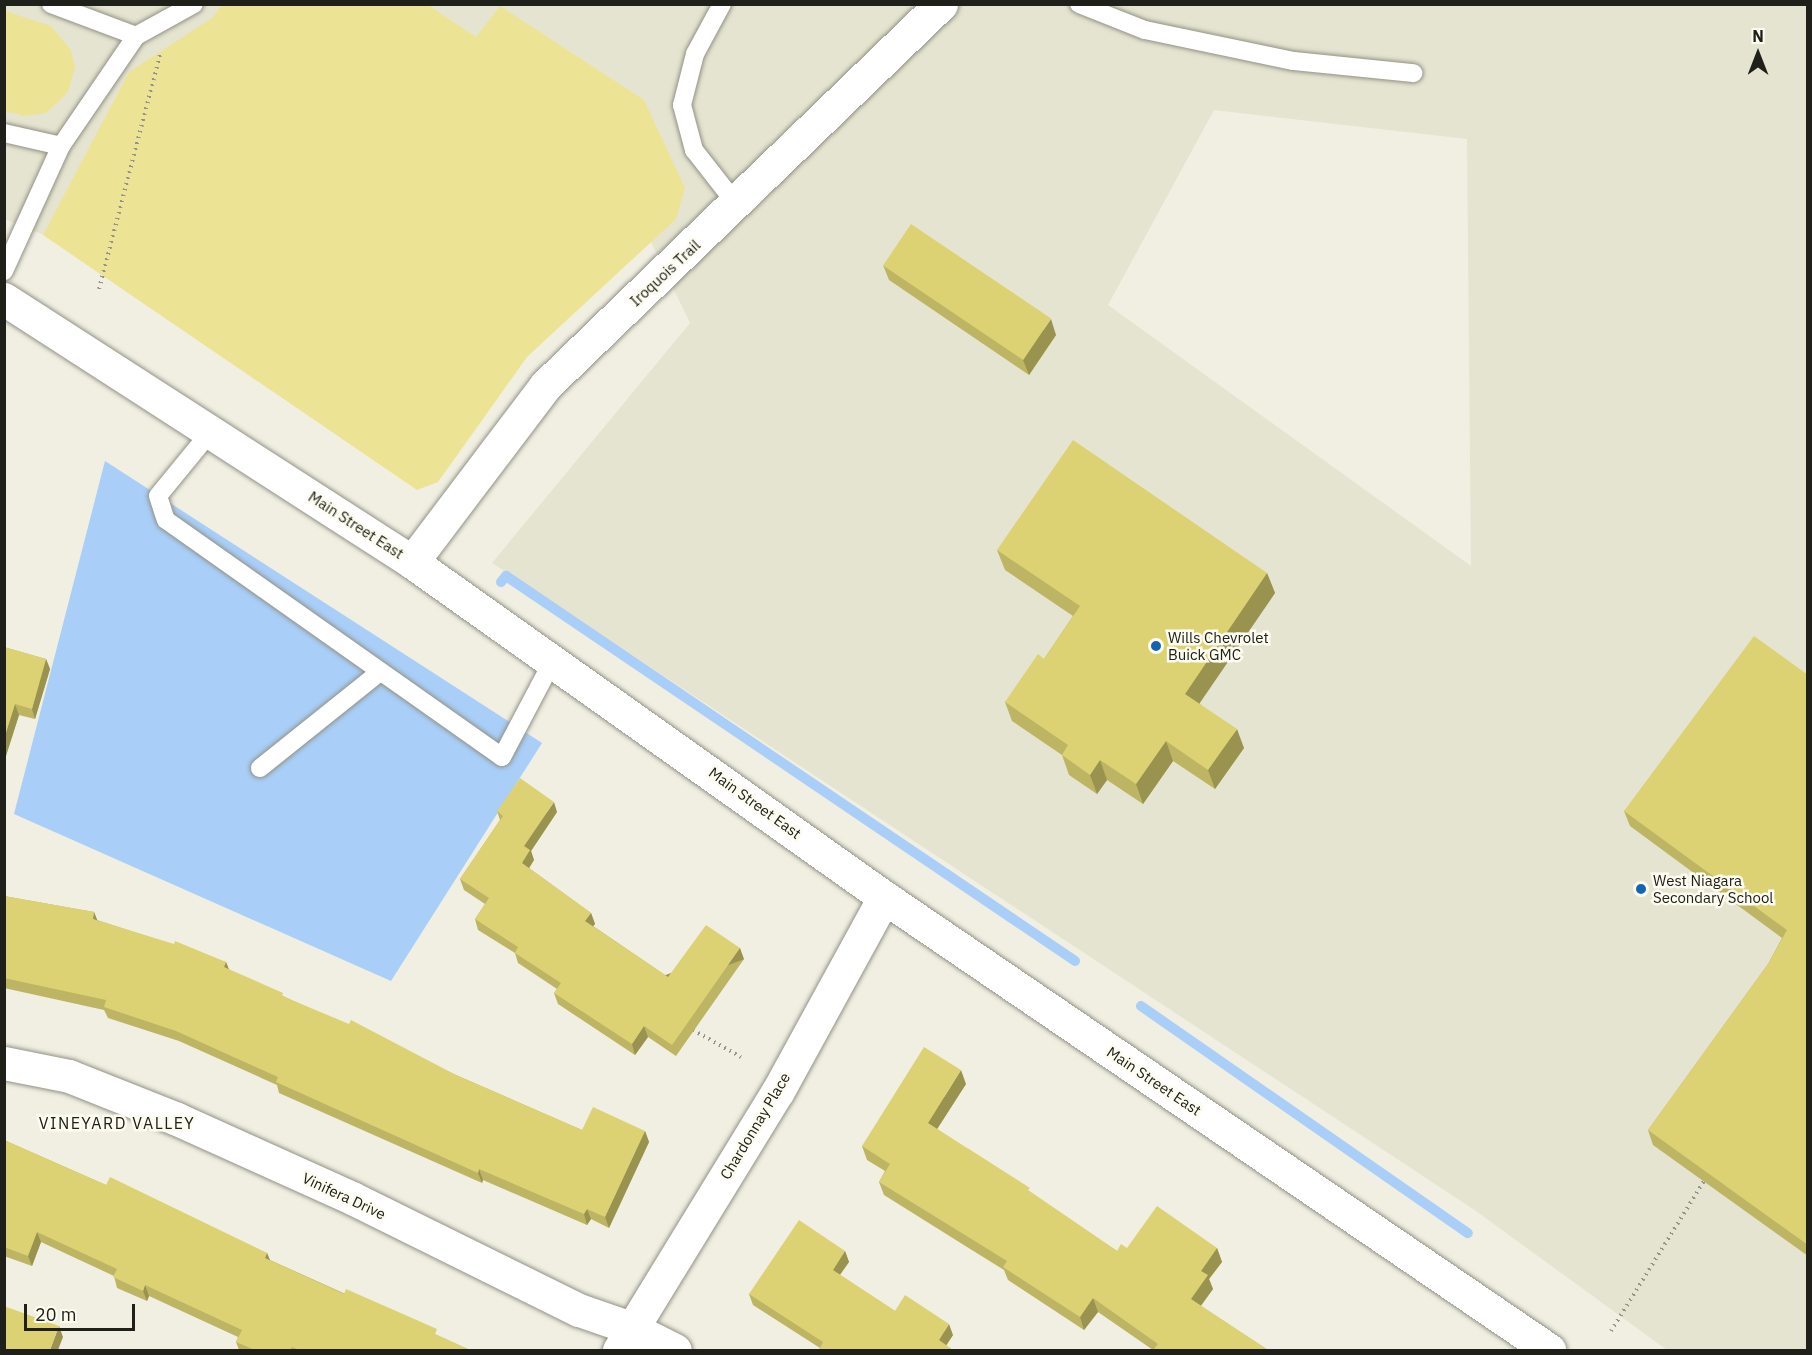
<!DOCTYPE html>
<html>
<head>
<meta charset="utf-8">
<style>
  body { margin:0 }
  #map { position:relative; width:1812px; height:1355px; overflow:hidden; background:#f0efe2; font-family:"IBM Plex Sans",sans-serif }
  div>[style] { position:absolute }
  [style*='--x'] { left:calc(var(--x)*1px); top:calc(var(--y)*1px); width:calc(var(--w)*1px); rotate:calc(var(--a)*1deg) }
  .built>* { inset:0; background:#e5e4d0 }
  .green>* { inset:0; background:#ece494 }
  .water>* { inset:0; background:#a9cef8 }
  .stream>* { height:10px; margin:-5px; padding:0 5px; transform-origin:5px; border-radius:5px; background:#a9cef8 }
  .path>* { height:4px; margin-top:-2px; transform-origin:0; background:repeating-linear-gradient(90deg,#939389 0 1.5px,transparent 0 6px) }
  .roads { filter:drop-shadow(0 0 2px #929286) drop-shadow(0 0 2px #929286) }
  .service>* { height:18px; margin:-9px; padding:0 9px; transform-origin:9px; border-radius:9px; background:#fff }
  .minor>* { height:33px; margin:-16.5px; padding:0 16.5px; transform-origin:16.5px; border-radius:16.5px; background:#fff }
  .secondary>* { height:33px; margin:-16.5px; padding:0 16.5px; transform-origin:16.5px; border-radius:16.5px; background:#fff }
  .wall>* { inset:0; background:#bdb563 }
  .shaded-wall>* { inset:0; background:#9a9350; transform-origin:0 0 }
  .building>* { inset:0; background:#dcd273; transform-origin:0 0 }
  .dots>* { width:16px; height:16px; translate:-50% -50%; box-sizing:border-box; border:3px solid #fdfcf0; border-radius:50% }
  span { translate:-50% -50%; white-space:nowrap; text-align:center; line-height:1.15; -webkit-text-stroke:5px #fdfcf0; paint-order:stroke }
  .street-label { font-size:15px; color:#20201b }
  .poi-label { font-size:15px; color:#20201b }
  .left { translate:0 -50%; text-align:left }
  .neighbourhood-label { font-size:16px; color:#20201b; letter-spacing:1.5px }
  .frame { position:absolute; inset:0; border:6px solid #20201b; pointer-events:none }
  .north { position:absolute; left:1728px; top:24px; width:60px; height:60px; -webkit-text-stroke:4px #fdfcf0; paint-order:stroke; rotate:0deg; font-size:16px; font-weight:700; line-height:24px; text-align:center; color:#20201b }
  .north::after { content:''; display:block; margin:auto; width:21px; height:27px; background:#20201b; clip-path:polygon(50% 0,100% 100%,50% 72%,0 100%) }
  .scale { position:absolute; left:24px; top:1304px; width:111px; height:27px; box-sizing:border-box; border:3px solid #20201b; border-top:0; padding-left:8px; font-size:18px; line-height:21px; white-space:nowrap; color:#20201b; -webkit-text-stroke:4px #fdfcf0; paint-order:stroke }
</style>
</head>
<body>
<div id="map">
  <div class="built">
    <i style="clip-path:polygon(4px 5px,243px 5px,163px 284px,5px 219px)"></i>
    <i style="clip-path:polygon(evenodd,387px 5px,1807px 5px,1807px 1350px,1667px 1350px,1476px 1211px,492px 563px,690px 323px,650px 240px,387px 5px,1214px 110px,1467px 139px,1471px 566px,1108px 305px,1214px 110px)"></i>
  </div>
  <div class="green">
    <i style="clip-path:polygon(222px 5px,428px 5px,476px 37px,500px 6px,644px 100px,685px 188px,676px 219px,527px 357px,438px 482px,417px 490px,43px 235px,129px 72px,212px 18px)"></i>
    <i style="clip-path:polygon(5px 11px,51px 26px,71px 50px,75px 67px,68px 92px,46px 113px,25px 116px,5px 111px)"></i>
  </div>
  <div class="water">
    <i style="clip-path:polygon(105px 461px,542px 743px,391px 981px,14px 814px)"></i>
  </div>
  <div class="stream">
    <i style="--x:501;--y:582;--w:8;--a:-50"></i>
    <i style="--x:506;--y:576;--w:687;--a:34.08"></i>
    <i style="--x:1141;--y:1006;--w:398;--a:34.8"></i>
  </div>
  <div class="path">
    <i style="--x:99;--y:289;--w:242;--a:-75.4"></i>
    <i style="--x:693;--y:1030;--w:55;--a:29.4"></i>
    <i style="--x:1611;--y:1331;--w:176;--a:-58.2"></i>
  </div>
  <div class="roads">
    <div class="service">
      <i style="--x:51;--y:4;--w:91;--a:20.6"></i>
      <i style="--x:722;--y:4;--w:57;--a:118.4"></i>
      <i style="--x:695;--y:54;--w:53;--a:104.3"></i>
      <i style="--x:682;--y:105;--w:47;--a:75.1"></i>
      <i style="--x:694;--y:150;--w:70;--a:52"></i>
      <i style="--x:1079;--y:4;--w:71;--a:21.5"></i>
      <i style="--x:1145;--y:30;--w:152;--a:11.8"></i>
      <i style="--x:1294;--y:61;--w:120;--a:5.8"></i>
      <i style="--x:4;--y:133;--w:58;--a:12.8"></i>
      <i style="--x:4;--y:271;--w:137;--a:-65.5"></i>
      <i style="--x:61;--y:146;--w:133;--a:-55.7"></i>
      <i style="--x:136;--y:36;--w:66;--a:-28.9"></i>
      <i style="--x:212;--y:430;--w:85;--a:129.3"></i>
      <i style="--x:158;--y:496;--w:25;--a:72"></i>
      <i style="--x:166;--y:520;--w:411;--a:35.2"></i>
      <i style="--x:502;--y:757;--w:105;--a:-62.2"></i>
      <i style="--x:260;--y:768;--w:154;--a:-38.7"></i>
    </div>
    <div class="minor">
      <i style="--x:412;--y:562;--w:222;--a:-52.9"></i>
      <i style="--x:546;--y:385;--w:549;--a:-43.97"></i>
      <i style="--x:4;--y:1063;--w:66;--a:11.3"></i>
      <i style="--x:69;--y:1076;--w:116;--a:21.7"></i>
      <i style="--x:177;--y:1119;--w:192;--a:24.3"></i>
      <i style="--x:352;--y:1198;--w:253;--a:26.3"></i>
      <i style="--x:579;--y:1310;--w:55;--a:19.1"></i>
      <i style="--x:631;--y:1328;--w:49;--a:26.6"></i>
      <i style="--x:619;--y:1350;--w:304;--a:-58.5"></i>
      <i style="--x:778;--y:1091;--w:221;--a:-61.3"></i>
    </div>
    <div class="secondary">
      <i style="--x:4;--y:299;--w:485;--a:32.8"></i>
      <i style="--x:412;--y:562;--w:579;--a:35.37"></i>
      <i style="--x:884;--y:897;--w:805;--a:34.26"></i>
    </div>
  </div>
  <div class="wall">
    <i style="clip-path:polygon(883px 265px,1056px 335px,1029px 375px,889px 280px)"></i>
    <i style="clip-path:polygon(997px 550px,1267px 573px,1275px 593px,1199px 703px,1244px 748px,1215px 789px,1173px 761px,1143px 804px,1107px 780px,1097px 794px,1069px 775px,1062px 755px,1012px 721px,1005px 702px,1044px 659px,1073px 616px,1005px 570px)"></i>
    <i style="clip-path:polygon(4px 647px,46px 659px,50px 669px,35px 719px,19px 715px,4px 762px)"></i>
    <i style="clip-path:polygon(1808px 675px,1808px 1256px,1653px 1145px,1648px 1130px,1768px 964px,1782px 938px,1630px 826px,1624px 811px)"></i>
    <i style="clip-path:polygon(497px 811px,557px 812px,531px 851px,534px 860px,529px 868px,591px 913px,595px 924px,593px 926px,668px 977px,744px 959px,676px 1056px,648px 1037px,635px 1055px,558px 1004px,554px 993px,557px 989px,518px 963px,515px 953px,478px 930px,475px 919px,485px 904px,464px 890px,460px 879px,500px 820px)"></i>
    <i style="clip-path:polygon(4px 896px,94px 912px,97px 920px,226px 962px,229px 970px,285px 997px,456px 1075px,582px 1130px,645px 1131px,649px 1142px,609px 1228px,591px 1219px,587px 1225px,483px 1180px,482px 1183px,279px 1093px,277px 1085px,179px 1041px,108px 1018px,104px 1010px,4px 988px)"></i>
    <i style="clip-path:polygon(966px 1084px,937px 1129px,1117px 1251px,1127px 1248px,1217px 1248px,1222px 1262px,1209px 1279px,1213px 1289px,1201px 1306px,1268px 1350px,1153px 1350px,1098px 1312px,1084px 1330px,1008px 1280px,1004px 1270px,884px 1195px,879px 1182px,885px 1171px,867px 1160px,862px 1146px)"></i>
    <i style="clip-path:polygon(4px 1140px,106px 1185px,267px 1253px,270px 1260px,470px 1350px,239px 1350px,236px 1342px,238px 1337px,149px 1296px,147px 1301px,117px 1288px,114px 1276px,41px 1242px,32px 1266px,4px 1256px)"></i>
    <i style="clip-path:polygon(845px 1251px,849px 1262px,840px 1275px,895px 1311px,953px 1335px,946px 1346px,953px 1350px,819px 1350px,820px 1348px,753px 1305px,749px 1294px)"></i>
  </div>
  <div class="shaded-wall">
    <i style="clip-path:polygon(1051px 319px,1056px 335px,1029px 375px,1023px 360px)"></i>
    <i style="clip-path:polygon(1267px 573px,1275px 593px,1193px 713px,1185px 694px)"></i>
    <i style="clip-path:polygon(46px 659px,50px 669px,35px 719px,32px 709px)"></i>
    <i style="clip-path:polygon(15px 704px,19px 715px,4px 762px,4px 739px)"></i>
    <i style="clip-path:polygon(1237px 729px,1244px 748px,1215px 789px,1208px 770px)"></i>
    <i style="clip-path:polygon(1166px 741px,1173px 761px,1143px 804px,1136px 784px)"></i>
    <i style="clip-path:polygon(1100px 760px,1107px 780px,1097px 794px,1090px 775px)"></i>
    <i style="clip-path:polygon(554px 802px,557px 812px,531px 851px,534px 860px,526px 873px,522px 863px,524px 846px)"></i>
    <i style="clip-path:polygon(94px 912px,98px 922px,93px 919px)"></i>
    <i style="clip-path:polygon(591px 913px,595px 924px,589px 931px,585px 921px)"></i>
    <i style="left:740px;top:948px;width:12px;height:118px;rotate:70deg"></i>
    <i style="clip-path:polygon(226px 962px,230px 972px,224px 967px)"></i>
    <i style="clip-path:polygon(644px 1026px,648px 1037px,635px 1055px,632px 1044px)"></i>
    <i style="clip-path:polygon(961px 1070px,966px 1084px,932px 1137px,928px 1123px)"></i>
    <i style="clip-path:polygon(645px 1131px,649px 1142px,609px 1228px,605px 1217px)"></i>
    <i style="clip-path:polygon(479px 1169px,483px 1180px,482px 1183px,478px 1173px)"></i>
    <i style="clip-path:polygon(587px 1209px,591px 1219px,587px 1225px,584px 1214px)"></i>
    <i style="clip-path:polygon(37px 1232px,41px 1242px,32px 1266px,28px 1256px)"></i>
    <i style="clip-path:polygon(1217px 1248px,1222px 1262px,1209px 1279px,1213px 1289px,1196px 1312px,1191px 1299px,1201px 1271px)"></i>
    <i style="clip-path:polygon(845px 1251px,849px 1262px,836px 1280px,833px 1270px)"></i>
    <i style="clip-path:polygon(267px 1253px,271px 1263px,265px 1258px)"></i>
    <i style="clip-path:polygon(145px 1285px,149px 1296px,147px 1301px,143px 1291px)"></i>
    <i style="clip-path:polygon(1093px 1298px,1098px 1312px,1084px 1330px,1080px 1317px)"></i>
    <i style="clip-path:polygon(949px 1324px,953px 1335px,943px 1350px,939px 1340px)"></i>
    <i style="clip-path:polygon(59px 1326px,63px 1337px,58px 1350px,50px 1350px)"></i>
  </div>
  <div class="building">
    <i style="left:911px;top:224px;width:169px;height:50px;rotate:34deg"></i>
    <i style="clip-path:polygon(1073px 440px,1267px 573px,1185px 694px,1237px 729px,1208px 770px,1166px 741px,1136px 784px,1100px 760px,1090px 775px,1062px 755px,1068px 745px,1005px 702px,1038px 654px,1044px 659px,1080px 606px,997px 550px)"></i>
    <i style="clip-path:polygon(1754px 636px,1808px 675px,1808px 1245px,1648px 1130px,1768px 964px,1787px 930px,1624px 811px)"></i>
    <i style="clip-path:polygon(4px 647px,46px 659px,32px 709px,15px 704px,4px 739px)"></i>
    <i style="clip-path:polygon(520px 778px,554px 802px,524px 846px,530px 850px,522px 863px,591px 913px,585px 921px,668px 977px,706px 925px,740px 948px,672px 1045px,644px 1026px,632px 1044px,554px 993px,561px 983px,515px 953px,518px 947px,475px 919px,489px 898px,460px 879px,503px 816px,497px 811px)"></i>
    <i style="clip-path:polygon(4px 896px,94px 912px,93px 919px,174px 944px,175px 941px,226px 962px,224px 967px,283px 993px,282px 996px,349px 1024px,351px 1020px,456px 1075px,582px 1130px,593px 1107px,645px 1131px,605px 1217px,587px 1209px,584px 1214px,479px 1169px,478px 1173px,276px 1082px,278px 1077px,176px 1031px,104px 1007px,106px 1000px,4px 978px)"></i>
    <i style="clip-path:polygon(924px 1047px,961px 1070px,928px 1123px,1030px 1188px,1028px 1190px,1117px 1251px,1121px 1244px,1127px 1248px,1157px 1206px,1217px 1248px,1201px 1271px,1208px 1275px,1191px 1299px,1268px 1350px,1153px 1350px,1158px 1344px,1093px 1298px,1080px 1317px,1003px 1267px,1007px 1261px,879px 1182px,890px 1164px,862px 1146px)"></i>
    <i style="clip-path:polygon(4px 1140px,106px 1185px,110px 1177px,267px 1253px,265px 1258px,344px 1294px,346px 1289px,437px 1329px,435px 1334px,470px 1350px,299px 1350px,292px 1347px,290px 1350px,255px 1350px,236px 1342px,242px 1330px,145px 1285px,143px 1291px,113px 1277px,117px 1269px,37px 1232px,28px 1256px,4px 1247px)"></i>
    <i style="clip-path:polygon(799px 1220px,845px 1251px,833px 1270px,895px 1311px,905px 1295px,949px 1324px,939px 1340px,953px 1350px,819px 1350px,823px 1342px,749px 1294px)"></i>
    <i style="clip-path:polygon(4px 1306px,59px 1326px,50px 1350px,4px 1350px)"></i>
  </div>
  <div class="dots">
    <i style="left:1156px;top:646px;background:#1166b4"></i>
    <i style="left:1641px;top:889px;background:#1166b4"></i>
  </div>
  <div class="street-label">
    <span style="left:665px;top:273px;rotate:-43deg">Iroquois Trail</span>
    <span style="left:356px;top:525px;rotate:33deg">Main Street East</span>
    <span style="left:755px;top:803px;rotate:36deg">Main Street East</span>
    <span style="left:1154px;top:1081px;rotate:34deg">Main Street East</span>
    <span style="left:755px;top:1126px;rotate:-59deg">Chardonnay Place</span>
    <span style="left:344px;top:1196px;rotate:25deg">Vinifera Drive</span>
  </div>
  <div class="poi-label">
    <span class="left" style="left:1168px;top:646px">Wills Chevrolet<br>Buick GMC</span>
    <span class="left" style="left:1653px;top:889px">West Niagara<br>Secondary School</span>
  </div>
  <div class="neighbourhood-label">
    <span style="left:117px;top:1123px">VINEYARD VALLEY</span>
  </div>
  <div class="frame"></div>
  <div class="north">N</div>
  <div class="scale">20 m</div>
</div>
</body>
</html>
